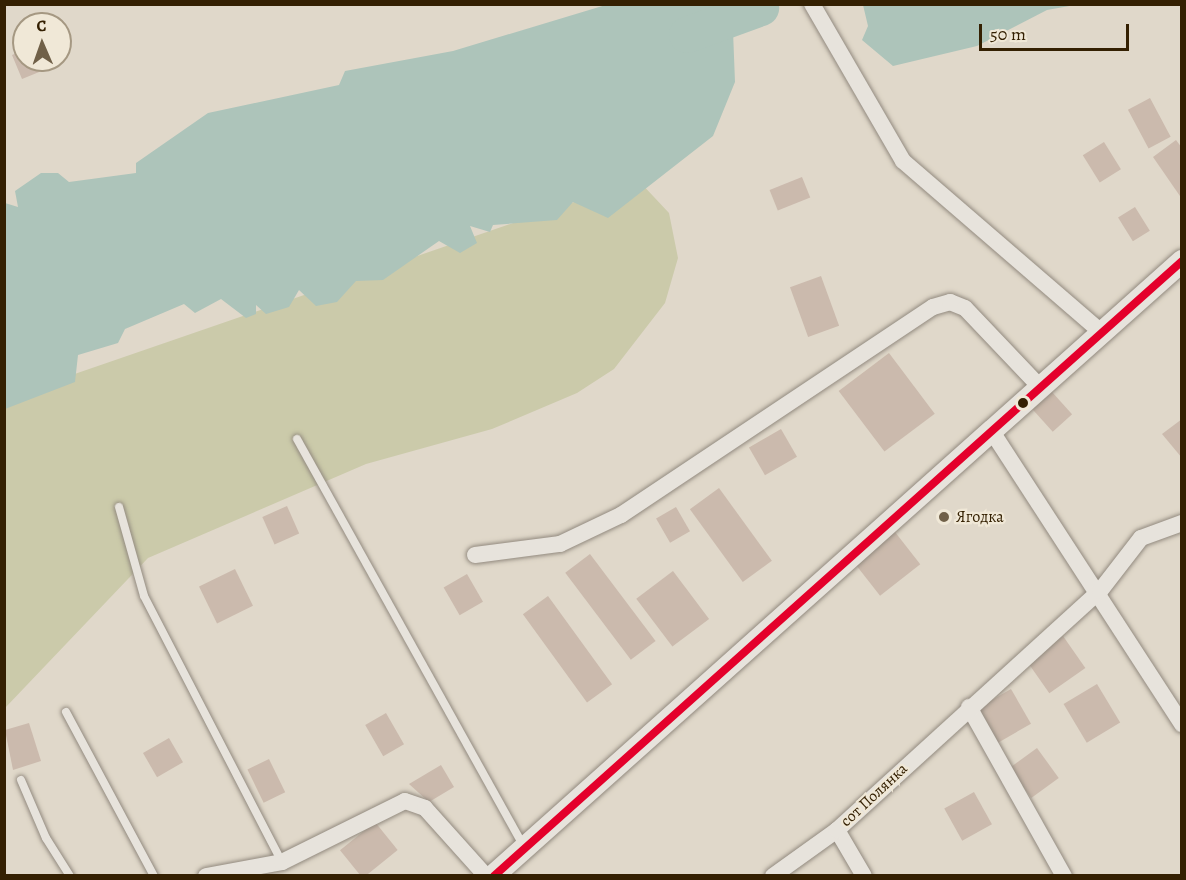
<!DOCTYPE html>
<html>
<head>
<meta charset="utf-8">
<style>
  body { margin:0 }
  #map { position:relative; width:1186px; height:880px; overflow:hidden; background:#e0d8ca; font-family:Alegreya,serif }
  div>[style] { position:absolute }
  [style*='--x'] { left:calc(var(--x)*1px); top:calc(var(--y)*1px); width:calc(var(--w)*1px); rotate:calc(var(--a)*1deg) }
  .green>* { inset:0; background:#cbcaaa }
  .water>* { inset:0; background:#adc4ba }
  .river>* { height:36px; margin:-18px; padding:0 18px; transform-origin:18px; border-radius:18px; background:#adc4ba }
  .building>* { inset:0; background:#cbbaad; transform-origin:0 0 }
  .roads { filter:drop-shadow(0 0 2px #928a7f) drop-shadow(0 0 2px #928a7f) }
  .lane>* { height:8px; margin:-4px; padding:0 4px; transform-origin:4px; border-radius:4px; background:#e7e3dc }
  .street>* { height:16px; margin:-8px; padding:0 8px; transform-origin:8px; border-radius:8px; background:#e7e3dc }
  .secondary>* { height:22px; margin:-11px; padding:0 11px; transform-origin:11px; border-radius:11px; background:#e7e3dc }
  .bus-1>* { height:8px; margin:-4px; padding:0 4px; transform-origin:4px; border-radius:4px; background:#e4002b }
  .dots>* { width:16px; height:16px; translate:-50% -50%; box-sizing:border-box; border:3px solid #f0e8d7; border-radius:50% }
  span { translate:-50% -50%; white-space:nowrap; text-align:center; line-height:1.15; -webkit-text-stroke:4.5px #f0e8d7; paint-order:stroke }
  .poi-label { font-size:16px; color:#342002 }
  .left { translate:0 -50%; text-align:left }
  .street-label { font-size:16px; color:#342002 }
  .frame { position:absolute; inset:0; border:6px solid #342002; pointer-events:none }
  .north { position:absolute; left:12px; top:12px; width:60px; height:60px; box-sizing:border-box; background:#f0e8d7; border:2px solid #a59882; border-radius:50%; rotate:358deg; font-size:16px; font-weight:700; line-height:24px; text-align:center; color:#342002 }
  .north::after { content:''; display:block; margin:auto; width:21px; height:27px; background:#706048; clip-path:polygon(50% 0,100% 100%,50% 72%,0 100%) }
  .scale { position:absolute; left:979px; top:24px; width:150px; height:27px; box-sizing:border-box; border:3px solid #342002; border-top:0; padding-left:8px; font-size:18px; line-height:21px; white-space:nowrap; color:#342002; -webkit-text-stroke:4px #f0e8d7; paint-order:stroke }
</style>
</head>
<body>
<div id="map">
  <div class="green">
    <i style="clip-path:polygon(638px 180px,669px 213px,678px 258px,665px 303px,614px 369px,577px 393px,492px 429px,366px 464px,148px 558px,5px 708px,5px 398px)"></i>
  </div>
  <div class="water">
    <i style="clip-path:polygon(609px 4px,732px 5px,735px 82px,713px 136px,608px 218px,573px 202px,557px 220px,493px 225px,490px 232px,470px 226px,477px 243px,460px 253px,439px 241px,383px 280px,356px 281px,337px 302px,316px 306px,299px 290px,289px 307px,266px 314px,256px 305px,256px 314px,246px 318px,221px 299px,195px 313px,184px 304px,125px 329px,118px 343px,78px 355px,75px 382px,5px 409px,5px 203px,18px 207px,15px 191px,41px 173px,58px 173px,69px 182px,136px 173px,136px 163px,208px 113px,339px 85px,345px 71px,453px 51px)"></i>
    <i style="clip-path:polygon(863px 5px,863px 4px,1075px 5px,1047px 10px,977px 46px,893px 66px,862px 40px,868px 26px)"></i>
  </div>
  <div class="river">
    <i style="--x:687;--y:35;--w:79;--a:-20"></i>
  </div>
  <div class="building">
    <i style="clip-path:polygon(24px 50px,24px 60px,45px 60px,49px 68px,22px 79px,12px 55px)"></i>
    <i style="left:1150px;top:98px;width:44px;height:25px;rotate:62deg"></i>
    <i style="clip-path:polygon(1176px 140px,1182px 148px,1182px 199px,1153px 157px)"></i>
    <i style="left:1104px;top:142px;width:32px;height:25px;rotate:58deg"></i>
    <i style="left:802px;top:177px;width:22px;height:35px;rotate:68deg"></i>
    <i style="left:1135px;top:207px;width:28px;height:20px;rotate:58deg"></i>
    <i style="left:821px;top:276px;width:53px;height:33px;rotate:70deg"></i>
    <i style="left:889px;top:353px;width:76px;height:63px;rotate:53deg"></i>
    <i style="left:1052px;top:392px;width:30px;height:26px;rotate:48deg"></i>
    <i style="clip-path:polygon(1182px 419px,1182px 458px,1162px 434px)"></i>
    <i style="left:781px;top:429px;width:32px;height:37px;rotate:60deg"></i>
    <i style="left:719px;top:488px;width:90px;height:36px;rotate:54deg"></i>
    <i style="left:287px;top:506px;width:30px;height:27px;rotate:66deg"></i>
    <i style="left:676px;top:507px;width:28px;height:23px;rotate:60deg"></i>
    <i style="left:895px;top:532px;width:41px;height:51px;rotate:52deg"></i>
    <i style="left:590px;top:554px;width:109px;height:31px;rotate:53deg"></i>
    <i style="left:235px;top:569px;width:41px;height:40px;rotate:64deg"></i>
    <i style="left:673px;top:571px;width:60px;height:46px;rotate:53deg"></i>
    <i style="left:467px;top:574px;width:32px;height:27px;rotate:60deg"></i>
    <i style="left:548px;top:596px;width:109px;height:31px;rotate:54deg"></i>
    <i style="left:1063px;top:636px;width:39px;height:44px;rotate:55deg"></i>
    <i style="left:1097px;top:684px;width:45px;height:39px;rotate:59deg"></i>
    <i style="left:1011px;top:689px;width:40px;height:42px;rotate:60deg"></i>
    <i style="left:386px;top:713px;width:36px;height:24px;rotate:60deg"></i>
    <i style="clip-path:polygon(29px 723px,41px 761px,13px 770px,5px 730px)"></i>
    <i style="left:169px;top:738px;width:28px;height:30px;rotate:60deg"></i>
    <i style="left:1037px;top:748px;width:37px;height:34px;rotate:54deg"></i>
    <i style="left:269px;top:759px;width:37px;height:24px;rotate:64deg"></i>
    <i style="clip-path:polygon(441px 765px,454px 787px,429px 802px,409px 784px)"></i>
    <i style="left:974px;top:792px;width:37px;height:34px;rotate:61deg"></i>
    <i style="left:375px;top:822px;width:36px;height:45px;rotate:51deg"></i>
  </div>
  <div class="roads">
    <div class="lane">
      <i style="--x:297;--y:439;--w:467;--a:60.9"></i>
      <i style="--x:119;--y:507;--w:92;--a:74.3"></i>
      <i style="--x:144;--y:596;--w:300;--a:62.6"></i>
      <i style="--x:66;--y:712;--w:186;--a:61.8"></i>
      <i style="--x:21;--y:780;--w:63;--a:66.7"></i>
      <i style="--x:46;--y:838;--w:45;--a:57.7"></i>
    </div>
    <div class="street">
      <i style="--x:812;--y:4;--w:181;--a:59.9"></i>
      <i style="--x:903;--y:161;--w:260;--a:40.8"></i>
      <i style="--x:991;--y:430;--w:351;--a:57"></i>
      <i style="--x:475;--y:555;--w:86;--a:-7.4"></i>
      <i style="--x:560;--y:544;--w:68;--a:-25.4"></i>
      <i style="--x:621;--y:515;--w:375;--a:-33.7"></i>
      <i style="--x:933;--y:307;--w:18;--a:-16"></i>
      <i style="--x:950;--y:302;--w:16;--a:22"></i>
      <i style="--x:965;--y:308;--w:108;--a:46.5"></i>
      <i style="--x:969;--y:707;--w:194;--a:60.7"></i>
      <i style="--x:837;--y:830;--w:53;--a:59.6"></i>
      <i style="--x:206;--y:876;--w:77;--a:-10.4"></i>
      <i style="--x:282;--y:862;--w:137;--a:-26.4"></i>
      <i style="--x:405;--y:801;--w:21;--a:19"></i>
      <i style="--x:425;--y:808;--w:91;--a:48.1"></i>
      <i style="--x:773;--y:876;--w:79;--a:-35.7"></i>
      <i style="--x:837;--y:830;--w:355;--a:-42.3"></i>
      <i style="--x:1100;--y:591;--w:67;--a:-52.3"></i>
      <i style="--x:1141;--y:538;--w:44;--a:-20.1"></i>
    </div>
    <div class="secondary">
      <i style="--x:493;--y:876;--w:924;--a:-41.75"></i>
    </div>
  </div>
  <div class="bus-1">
    <i style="--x:494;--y:876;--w:923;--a:-41.79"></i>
  </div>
  <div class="dots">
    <i style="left:1023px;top:403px;background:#342002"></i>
    <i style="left:944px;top:517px;background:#706048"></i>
  </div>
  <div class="poi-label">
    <span class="left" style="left:956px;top:517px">Ягодка</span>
  </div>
  <div class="street-label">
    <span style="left:874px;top:795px;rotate:-43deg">сот Полянка</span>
  </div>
  <div class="frame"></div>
  <div class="north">С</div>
  <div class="scale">50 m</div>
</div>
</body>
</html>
